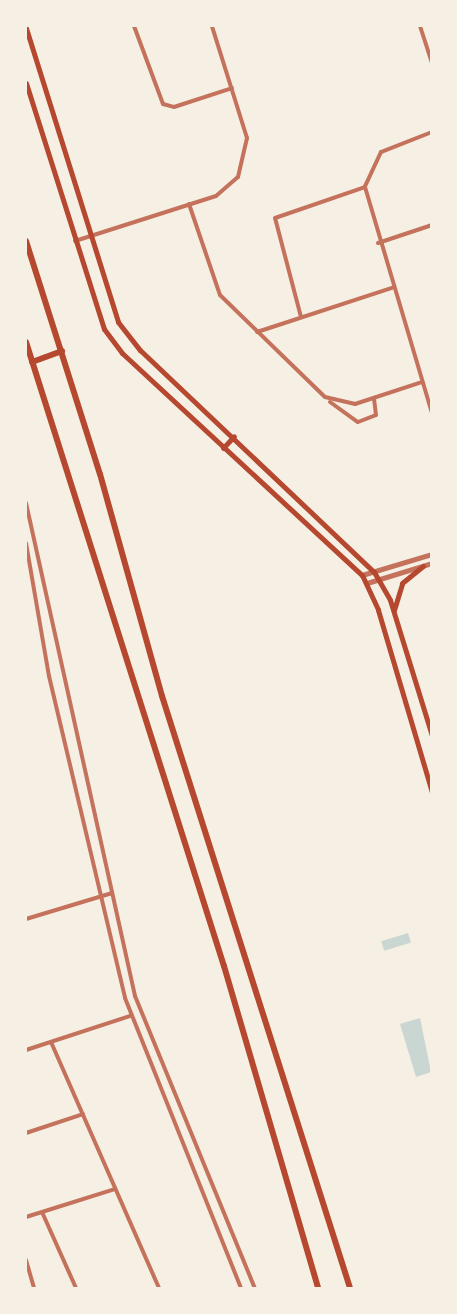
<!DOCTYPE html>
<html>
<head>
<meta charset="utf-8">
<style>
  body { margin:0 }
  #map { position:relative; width:457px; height:1314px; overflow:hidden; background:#f6efe4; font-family:"Nunito Sans",sans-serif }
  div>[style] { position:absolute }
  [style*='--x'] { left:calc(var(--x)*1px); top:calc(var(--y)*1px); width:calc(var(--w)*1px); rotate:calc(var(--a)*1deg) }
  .water>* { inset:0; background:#c9d6d2; transform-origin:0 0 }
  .minor>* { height:4px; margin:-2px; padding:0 2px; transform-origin:2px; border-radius:2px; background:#c5725c }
  .tertiary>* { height:4.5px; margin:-2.25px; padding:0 2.25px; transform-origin:2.25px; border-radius:2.25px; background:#c5725c }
  .secondary>* { height:5px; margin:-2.5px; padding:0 2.5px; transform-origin:2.5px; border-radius:2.5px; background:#b5482f }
  .trunk>* { height:6px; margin:-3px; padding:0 3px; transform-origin:3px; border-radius:3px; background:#b5482f }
  span { translate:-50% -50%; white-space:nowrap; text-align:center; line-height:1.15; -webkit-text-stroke:4.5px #f6efe4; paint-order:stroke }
  .frame { position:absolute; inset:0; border:27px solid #f6efe4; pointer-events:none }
</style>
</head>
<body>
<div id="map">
  <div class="water">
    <i style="left:408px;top:933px;width:10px;height:28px;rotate:73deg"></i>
    <i style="clip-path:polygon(420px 1018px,431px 1072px,416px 1077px,400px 1024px)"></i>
  </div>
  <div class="minor">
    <i style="--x:134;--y:26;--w:83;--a:69.6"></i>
    <i style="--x:163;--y:104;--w:11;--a:15"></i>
    <i style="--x:174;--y:107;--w:61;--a:-18.1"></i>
    <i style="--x:420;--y:26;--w:39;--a:72"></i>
    <i style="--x:432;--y:132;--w:55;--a:158.6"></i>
    <i style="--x:381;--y:152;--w:38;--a:115"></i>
    <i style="--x:365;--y:187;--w:236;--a:73.5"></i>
    <i style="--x:189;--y:204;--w:96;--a:71.2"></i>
    <i style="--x:220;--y:295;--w:146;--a:44.2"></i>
    <i style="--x:325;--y:397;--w:31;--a:13"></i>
    <i style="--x:355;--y:404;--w:71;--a:-18.2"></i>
    <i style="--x:75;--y:241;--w:148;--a:-17.7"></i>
    <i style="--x:216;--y:196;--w:29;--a:-41"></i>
    <i style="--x:238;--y:177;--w:40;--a:-77"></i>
    <i style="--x:247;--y:138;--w:117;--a:-107.4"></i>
    <i style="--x:378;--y:243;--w:57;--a:-18.4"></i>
    <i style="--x:301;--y:317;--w:102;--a:-104.7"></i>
    <i style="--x:275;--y:218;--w:95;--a:-19"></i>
    <i style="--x:257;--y:332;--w:142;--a:-18.1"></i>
    <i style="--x:330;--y:402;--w:34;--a:36"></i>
    <i style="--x:358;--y:422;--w:19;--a:-21"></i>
    <i style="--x:376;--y:415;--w:17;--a:-97"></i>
    <i style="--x:26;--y:503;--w:505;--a:77.53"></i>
    <i style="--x:135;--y:996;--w:316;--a:67.7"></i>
    <i style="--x:26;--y:543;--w:135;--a:80.2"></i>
    <i style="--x:49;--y:676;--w:331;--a:76.7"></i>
    <i style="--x:125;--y:998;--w:312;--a:68.2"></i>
    <i style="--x:26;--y:919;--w:90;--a:-16.8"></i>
    <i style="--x:51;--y:1042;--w:269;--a:66.3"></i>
    <i style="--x:26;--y:1050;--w:109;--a:-18.1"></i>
    <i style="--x:26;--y:1133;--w:60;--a:-18.4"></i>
    <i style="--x:42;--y:1212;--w:83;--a:65.9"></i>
    <i style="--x:26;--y:1217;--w:93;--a:-17.5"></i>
    <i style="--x:26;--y:1260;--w:29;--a:74"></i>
  </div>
  <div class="tertiary">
    <i style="--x:362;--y:575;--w:73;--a:-16.7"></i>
    <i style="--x:367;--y:583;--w:68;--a:-17.1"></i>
  </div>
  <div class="secondary">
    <i style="--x:26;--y:28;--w:308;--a:72.6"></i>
    <i style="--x:118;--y:322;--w:36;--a:52"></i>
    <i style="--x:140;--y:350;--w:323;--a:43.5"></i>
    <i style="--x:374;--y:572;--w:32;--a:60"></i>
    <i style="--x:390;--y:600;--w:142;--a:72.8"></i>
    <i style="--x:26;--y:83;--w:258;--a:72.4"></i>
    <i style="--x:104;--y:329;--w:30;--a:53"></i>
    <i style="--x:122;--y:353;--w:327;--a:42.8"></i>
    <i style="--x:362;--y:575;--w:38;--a:65"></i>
    <i style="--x:378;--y:610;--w:190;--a:73.5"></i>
    <i style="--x:223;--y:448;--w:16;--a:-47"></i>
    <i style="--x:394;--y:610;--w:28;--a:-73"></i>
    <i style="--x:402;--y:583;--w:27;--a:-39"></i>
  </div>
  <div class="trunk">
    <i style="--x:26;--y:241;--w:244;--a:72.4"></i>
    <i style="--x:100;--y:474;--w:230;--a:74.4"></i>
    <i style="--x:162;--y:696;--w:621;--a:72.38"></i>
    <i style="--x:26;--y:342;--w:655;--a:72.4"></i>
    <i style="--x:224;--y:966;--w:335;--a:73.7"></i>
    <i style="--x:32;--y:362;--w:32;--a:-20"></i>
  </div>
  <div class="frame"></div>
</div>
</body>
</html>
